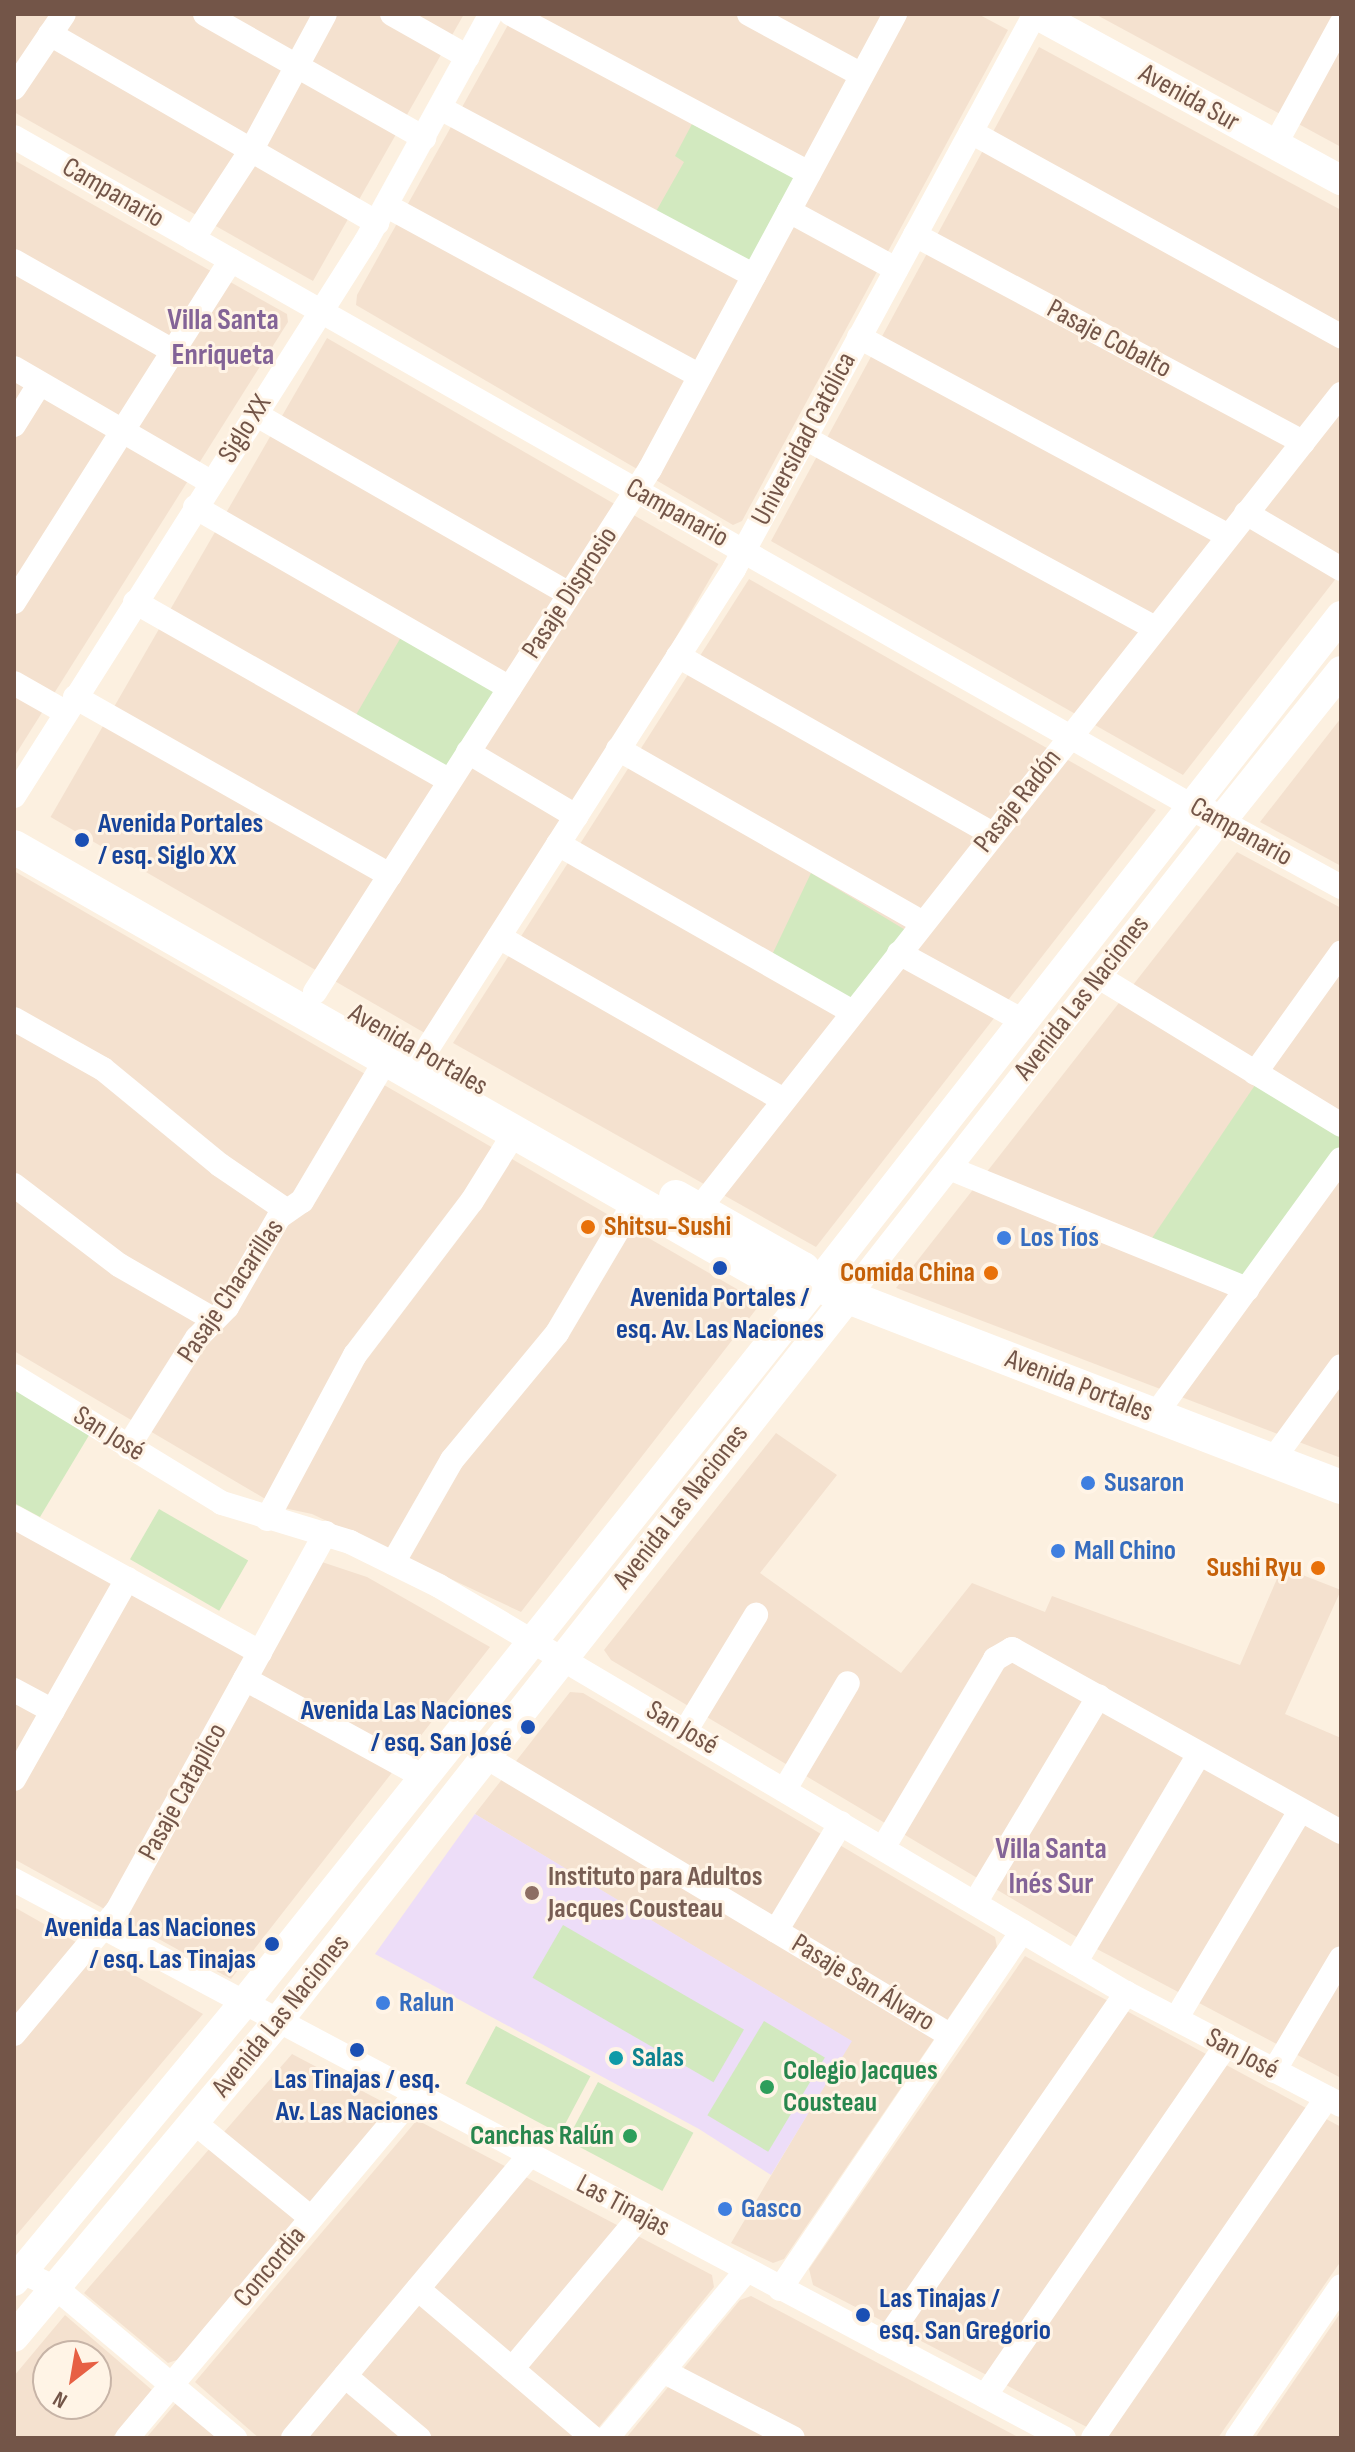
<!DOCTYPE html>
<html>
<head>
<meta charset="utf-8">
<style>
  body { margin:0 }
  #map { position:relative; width:1355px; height:2452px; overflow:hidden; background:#fcf0e0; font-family:"Sofia Sans Condensed",sans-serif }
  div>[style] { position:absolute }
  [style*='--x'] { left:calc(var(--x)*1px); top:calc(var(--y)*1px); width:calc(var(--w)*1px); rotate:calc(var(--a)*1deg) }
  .residential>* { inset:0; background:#f4e1cf; transform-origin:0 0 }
  .education>* { inset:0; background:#edddf8 }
  .green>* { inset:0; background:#d2e9bf; transform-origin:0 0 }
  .minor>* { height:24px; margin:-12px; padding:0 12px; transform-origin:12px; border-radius:12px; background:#fff }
  .tertiary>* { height:30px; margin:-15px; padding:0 15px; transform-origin:15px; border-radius:15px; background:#fff }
  .secondary>* { height:34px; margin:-17px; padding:0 17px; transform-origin:17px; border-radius:17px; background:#fff }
  .dots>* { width:22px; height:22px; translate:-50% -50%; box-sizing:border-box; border:4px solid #fff4e6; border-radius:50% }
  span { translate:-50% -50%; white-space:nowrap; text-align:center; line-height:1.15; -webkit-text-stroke:6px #fff4e6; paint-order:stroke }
  .street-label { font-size:28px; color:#735548 }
  .transit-label { font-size:28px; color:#164399; font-weight:700 }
  .left { translate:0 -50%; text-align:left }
  .right { translate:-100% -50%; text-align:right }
  .food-label { font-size:28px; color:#c56008; font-weight:700 }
  .shop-label { font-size:28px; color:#366cbe; font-weight:700 }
  .education-label { font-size:28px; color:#785e54; font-weight:700 }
  .culture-label { font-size:28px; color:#0d838f; font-weight:700 }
  .leisure-label { font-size:28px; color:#27864d; font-weight:700 }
  .neighbourhood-label { font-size:30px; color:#836397; font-weight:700 }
  .frame { position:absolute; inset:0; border:16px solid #735548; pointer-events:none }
  .north { position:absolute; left:32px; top:2340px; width:80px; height:80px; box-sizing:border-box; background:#fff4e6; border:2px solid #c7b4a7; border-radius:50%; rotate:211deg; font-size:22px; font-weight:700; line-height:32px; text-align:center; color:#735548 }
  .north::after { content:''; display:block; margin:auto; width:28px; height:36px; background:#e76044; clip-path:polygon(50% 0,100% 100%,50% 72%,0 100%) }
</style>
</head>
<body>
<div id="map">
  <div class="residential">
    <i style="clip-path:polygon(14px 14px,464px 14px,313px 281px,14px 112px)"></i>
    <i style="clip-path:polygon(514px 14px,978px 14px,1008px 30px,742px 521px,733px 525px,356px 305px,357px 295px)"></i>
    <i style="clip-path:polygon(1095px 14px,1341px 14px,1341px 147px)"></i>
    <i style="clip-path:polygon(1039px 47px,1341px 210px,1341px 572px,1183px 775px,771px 541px)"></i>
    <i style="clip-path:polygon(14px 160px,287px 314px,288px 322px,14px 757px)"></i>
    <i style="left:327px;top:338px;width:452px;height:553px;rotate:30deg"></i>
    <i style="clip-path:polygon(749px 579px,1156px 810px,816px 1247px,453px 1043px)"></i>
    <i style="clip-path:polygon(1341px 718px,1341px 866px,1260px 822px)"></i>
    <i style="clip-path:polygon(1237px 852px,1341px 908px,1341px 1458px,896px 1288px)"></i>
    <i style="clip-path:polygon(14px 871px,761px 1303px,521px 1612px,312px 1514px,279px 1507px,14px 1351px)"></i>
    <i style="clip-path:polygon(776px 1433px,837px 1475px,760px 1573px,901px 1673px,972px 1583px,1045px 1612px,1052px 1596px,1240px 1665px,1282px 1567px,1341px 1590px,1285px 1714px,1341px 1738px,1341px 2078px,1095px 1948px,611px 1660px,604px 1650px)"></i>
    <i style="clip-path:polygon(14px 1528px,261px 1662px,316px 1560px,367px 1577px,490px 1647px,231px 1979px,14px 1859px)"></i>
    <i style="clip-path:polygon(570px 1692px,583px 1693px,995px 1937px,997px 1947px,784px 2259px,773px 2263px,731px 2243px,851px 2041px,475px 1814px)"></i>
    <i style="clip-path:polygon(14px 1907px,203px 2014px,14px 2238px)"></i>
    <i style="clip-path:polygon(1025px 1956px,1341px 2127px,1341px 2261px,1218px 2438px,1108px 2438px,813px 2285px,809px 2269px)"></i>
    <i style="clip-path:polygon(292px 2054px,385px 2103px,385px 2121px,180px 2359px,168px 2363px,84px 2293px)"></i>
    <i style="clip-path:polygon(417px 2120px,712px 2275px,714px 2287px,590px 2438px,259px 2438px,195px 2382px)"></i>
    <i style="clip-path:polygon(751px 2296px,1020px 2438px,626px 2438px,740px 2300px)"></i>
    <i style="clip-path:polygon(1341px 2312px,1341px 2438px,1255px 2438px)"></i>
    <i style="clip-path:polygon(evenodd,65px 2315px,152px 2390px,112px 2438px,14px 2438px,14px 2376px,65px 2315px,48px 2356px,96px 2356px,96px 2404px,48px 2404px,48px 2356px)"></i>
    <i style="clip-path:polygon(176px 2403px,217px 2438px,146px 2438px)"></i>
  </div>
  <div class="education">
    <i style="clip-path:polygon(475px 1814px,852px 2041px,771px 2175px,699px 2129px,375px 1954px)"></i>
  </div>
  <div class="green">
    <i style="clip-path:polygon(692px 124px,797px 177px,748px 266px,654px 215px,684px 162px,675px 156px)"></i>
    <i style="left:401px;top:637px;width:110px;height:91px;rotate:30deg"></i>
    <i style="clip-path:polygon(811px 873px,907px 931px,854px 1001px,771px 957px)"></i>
    <i style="clip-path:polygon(1255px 1085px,1341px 1136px,1341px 1151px,1245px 1282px,1150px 1241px)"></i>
    <i style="clip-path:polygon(14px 1385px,91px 1432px,40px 1517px,14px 1503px)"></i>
    <i style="left:159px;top:1509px;width:103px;height:58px;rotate:30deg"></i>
    <i style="left:563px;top:1925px;width:209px;height:61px;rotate:30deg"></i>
    <i style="left:764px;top:2021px;width:71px;height:110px;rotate:31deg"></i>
    <i style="left:496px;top:2026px;width:107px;height:65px;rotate:28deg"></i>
    <i style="left:598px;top:2082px;width:108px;height:66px;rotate:28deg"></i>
  </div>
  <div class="minor">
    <i style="--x:205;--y:14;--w:252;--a:29.5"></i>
    <i style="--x:392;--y:14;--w:87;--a:29.5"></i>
    <i style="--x:511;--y:14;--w:338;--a:28.1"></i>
    <i style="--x:749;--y:14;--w:128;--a:28.4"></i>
    <i style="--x:50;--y:34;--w:378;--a:30"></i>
    <i style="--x:14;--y:88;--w:89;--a:-56"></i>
    <i style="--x:440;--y:108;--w:356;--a:28.1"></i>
    <i style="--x:971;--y:132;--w:423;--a:28.9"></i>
    <i style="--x:14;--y:137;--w:1355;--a:29.59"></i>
    <i style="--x:1275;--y:145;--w:138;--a:-61.4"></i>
    <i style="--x:387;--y:206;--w:356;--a:28.5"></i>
    <i style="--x:789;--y:211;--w:122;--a:28.5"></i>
    <i style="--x:915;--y:235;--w:440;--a:28.1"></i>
    <i style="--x:193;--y:239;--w:108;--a:-56.8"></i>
    <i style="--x:252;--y:149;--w:153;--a:-61.6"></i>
    <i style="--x:14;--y:261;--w:183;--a:29.5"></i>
    <i style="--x:859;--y:337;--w:419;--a:28.3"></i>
    <i style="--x:14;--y:368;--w:228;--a:30.1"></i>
    <i style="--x:255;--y:414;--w:362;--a:29.8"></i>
    <i style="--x:14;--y:425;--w:49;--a:-58.2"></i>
    <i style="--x:805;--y:438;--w:398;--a:28.5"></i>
    <i style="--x:195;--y:507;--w:363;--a:29.9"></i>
    <i style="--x:1246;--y:513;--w:110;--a:30.5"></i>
    <i style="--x:14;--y:602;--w:405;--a:-57.6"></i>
    <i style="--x:135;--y:602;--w:362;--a:29.6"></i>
    <i style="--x:678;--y:656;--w:361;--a:29.5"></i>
    <i style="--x:14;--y:683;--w:59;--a:29.6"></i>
    <i style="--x:75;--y:697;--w:362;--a:29.5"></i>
    <i style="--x:618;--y:749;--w:351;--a:29.7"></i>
    <i style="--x:468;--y:752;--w:126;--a:30.7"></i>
    <i style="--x:14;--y:796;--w:657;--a:-57.62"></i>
    <i style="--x:366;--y:241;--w:259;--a:-61.2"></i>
    <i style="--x:558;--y:844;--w:339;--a:29.7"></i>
    <i style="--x:499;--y:937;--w:328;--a:29.8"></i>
    <i style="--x:899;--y:953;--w:141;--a:28.7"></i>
    <i style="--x:1099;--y:977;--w:284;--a:31.4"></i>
    <i style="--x:315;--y:992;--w:621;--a:-57.36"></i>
    <i style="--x:650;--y:469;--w:517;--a:-61.7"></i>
    <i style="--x:14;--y:1019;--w:102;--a:29.3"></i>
    <i style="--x:103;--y:1069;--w:151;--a:39.4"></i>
    <i style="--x:220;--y:1165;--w:80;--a:34.3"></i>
    <i style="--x:424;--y:1054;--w:576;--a:-57.41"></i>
    <i style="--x:734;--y:569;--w:631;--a:-61.53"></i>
    <i style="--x:1255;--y:1073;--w:148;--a:-54.4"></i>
    <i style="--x:949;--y:1168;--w:322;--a:22.1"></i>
    <i style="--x:14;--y:1185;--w:132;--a:37.3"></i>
    <i style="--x:119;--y:1265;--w:108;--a:29.9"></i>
    <i style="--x:698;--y:1210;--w:1039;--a:-51.76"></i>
    <i style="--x:848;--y:1297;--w:605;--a:-51.92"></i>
    <i style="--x:1221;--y:821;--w:137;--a:28.8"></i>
    <i style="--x:14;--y:1376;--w:244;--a:31.4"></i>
    <i style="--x:222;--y:1503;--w:134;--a:16.9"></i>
    <i style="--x:350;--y:1542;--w:99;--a:26.3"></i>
    <i style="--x:439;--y:1586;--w:799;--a:30.64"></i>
    <i style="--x:1126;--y:1993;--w:242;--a:27.5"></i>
    <i style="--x:1155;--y:1415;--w:316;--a:-54"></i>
    <i style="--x:128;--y:1447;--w:129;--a:-57.7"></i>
    <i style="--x:197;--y:1338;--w:43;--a:-45.9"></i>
    <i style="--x:227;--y:1307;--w:104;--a:-60"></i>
    <i style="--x:279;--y:1217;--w:28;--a:-35"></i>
    <i style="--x:302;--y:1201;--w:166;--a:-59.3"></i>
    <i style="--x:1272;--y:1461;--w:117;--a:-54"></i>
    <i style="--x:14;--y:1517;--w:281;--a:28.8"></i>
    <i style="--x:267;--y:1519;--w:186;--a:-61.8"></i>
    <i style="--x:355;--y:1355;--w:193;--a:-52.8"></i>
    <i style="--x:472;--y:1201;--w:81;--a:-58.1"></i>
    <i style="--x:393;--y:1563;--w:119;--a:-60.2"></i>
    <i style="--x:452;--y:1460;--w:165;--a:-50.4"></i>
    <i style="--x:557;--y:1333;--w:153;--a:-59.4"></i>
    <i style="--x:245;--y:1679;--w:202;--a:28.7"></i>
    <i style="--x:14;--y:1690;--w:44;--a:28.3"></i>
    <i style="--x:686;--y:1730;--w:135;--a:-58.7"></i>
    <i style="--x:486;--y:1757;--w:542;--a:30.96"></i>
    <i style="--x:14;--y:1779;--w:230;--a:-60.5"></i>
    <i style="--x:785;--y:1789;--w:123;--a:-59.3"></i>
    <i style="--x:883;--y:1848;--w:220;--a:-59.3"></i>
    <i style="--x:995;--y:1659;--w:20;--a:-30"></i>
    <i style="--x:1012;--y:1649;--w:376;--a:29.1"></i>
    <i style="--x:14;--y:1880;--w:1189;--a:27.99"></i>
    <i style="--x:975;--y:1903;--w:241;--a:-59.1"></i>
    <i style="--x:776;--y:1931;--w:126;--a:-59"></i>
    <i style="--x:1075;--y:1963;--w:243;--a:-59.3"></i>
    <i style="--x:1176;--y:2019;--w:242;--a:-59.2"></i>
    <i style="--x:14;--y:2034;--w:160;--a:-50.1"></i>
    <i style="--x:117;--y:1911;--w:432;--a:-61.1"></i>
    <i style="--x:1274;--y:2071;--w:131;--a:-59.3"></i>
    <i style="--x:195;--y:2123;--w:150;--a:39.3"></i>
    <i style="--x:14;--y:2268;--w:47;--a:25.5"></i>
    <i style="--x:56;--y:2288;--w:234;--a:40"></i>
    <i style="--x:418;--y:2289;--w:230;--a:40.4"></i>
    <i style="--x:780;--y:2289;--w:432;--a:-55.9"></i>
    <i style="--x:884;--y:2343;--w:426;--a:-55.3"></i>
    <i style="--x:512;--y:2369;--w:201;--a:-50"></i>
    <i style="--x:663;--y:2371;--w:146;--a:27.3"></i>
    <i style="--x:345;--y:2376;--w:97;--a:40"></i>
    <i style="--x:985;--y:2396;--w:426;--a:-55.5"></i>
    <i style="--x:127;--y:2438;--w:446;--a:-50"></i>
    <i style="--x:293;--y:2438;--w:368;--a:-50.1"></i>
    <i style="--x:607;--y:2438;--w:217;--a:-50.2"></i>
    <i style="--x:1093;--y:2438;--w:413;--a:-55.5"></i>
    <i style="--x:1237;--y:2438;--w:184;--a:-55.6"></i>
  </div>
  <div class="tertiary">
    <i style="--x:1036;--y:14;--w:347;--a:28.6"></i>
    <i style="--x:1192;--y:806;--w:33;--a:27"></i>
    <i style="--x:1221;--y:821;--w:192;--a:-51.3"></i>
    <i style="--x:14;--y:2281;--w:359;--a:-50.4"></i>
    <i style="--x:243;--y:2004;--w:920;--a:-51.4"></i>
    <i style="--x:817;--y:1285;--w:850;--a:-51.93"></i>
    <i style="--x:14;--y:2337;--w:410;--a:-50.1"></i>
    <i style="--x:277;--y:2022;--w:923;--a:-51.78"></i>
  </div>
  <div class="secondary">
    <i style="--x:14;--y:847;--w:878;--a:29.69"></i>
    <i style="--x:777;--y:1282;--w:40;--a:4.3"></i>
    <i style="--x:817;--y:1285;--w:562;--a:21.08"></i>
    <i style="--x:676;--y:1197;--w:146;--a:29.6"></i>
    <i style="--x:803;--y:1269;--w:21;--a:49"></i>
  </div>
  <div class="dots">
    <i style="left:82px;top:840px;background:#1a4fb4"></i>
    <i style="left:588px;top:1227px;background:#e8710a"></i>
    <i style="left:1004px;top:1238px;background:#3f7fe0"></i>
    <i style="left:720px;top:1268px;background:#1a4fb4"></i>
    <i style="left:991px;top:1273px;background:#e8710a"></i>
    <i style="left:1088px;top:1483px;background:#3f7fe0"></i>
    <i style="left:1058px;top:1551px;background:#3f7fe0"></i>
    <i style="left:1318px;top:1568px;background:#e8710a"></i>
    <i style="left:528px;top:1727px;background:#1a4fb4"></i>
    <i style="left:532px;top:1893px;background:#8d6e63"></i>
    <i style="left:272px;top:1944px;background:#1a4fb4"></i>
    <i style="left:383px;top:2003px;background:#3f7fe0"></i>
    <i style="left:357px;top:2050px;background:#1a4fb4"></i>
    <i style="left:616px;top:2058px;background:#0f9aa8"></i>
    <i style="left:767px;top:2087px;background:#2e9e5b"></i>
    <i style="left:630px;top:2136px;background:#2e9e5b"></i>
    <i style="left:725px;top:2209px;background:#3f7fe0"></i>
    <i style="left:863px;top:2315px;background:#1a4fb4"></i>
  </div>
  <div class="street-label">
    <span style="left:1189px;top:98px;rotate:29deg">Avenida Sur</span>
    <span style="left:113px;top:193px;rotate:30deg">Campanario</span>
    <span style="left:1109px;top:339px;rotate:28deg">Pasaje Cobalto</span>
    <span style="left:245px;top:429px;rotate:-58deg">Siglo XX</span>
    <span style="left:804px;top:439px;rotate:-62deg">Universidad Católica</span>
    <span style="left:677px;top:513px;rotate:29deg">Campanario</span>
    <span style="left:570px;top:593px;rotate:-57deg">Pasaje Disprosio</span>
    <span style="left:1018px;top:801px;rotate:-52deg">Pasaje Radón</span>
    <span style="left:1241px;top:832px;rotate:29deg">Campanario</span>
    <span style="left:1082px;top:998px;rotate:-52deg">Avenida Las Naciones</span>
    <span style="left:418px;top:1050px;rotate:30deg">Avenida Portales</span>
    <span style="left:231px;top:1291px;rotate:-56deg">Pasaje Chacarillas</span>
    <span style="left:1079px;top:1386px;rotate:21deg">Avenida Portales</span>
    <span style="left:109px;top:1434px;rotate:32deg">San José</span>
    <span style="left:681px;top:1507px;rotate:-52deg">Avenida Las Naciones</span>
    <span style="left:682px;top:1728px;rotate:31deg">San José</span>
    <span style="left:183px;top:1792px;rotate:-61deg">Pasaje Catapilco</span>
    <span style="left:863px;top:1983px;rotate:31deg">Pasaje San Álvaro</span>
    <span style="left:281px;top:2016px;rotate:-51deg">Avenida Las Naciones</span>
    <span style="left:1242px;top:2054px;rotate:28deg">San José</span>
    <span style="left:623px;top:2206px;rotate:28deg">Las Tinajas</span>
    <span style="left:270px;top:2267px;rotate:-50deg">Concordia</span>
  </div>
  <div class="transit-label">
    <span class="left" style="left:98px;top:840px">Avenida Portales<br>/ esq. Siglo XX</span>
    <span style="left:720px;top:1314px">Avenida Portales /<br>esq. Av. Las Naciones</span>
    <span class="right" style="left:512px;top:1727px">Avenida Las Naciones<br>/ esq. San José</span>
    <span class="right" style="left:256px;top:1944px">Avenida Las Naciones<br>/ esq. Las Tinajas</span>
    <span style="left:357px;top:2096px">Las Tinajas / esq.<br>Av. Las Naciones</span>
    <span class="left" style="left:879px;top:2315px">Las Tinajas /<br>esq. San Gregorio</span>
  </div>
  <div class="food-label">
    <span class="left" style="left:604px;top:1227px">Shitsu-Sushi</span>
    <span class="right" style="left:975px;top:1273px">Comida China</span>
    <span class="right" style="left:1302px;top:1568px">Sushi Ryu</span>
  </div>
  <div class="shop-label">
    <span class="left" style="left:1020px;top:1238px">Los Tíos</span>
    <span class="left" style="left:1104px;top:1483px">Susaron</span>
    <span class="left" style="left:1074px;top:1551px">Mall Chino</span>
    <span class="left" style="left:399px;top:2003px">Ralun</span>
    <span class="left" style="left:741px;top:2209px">Gasco</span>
  </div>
  <div class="education-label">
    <span class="left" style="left:548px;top:1893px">Instituto para Adultos<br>Jacques Cousteau</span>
  </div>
  <div class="culture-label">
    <span class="left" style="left:632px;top:2058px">Salas</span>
  </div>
  <div class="leisure-label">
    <span class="left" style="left:783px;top:2087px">Colegio Jacques<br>Cousteau</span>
    <span class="right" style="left:614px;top:2136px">Canchas Ralún</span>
  </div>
  <div class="neighbourhood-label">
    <span style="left:223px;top:337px">Villa Santa<br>Enriqueta</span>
    <span style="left:1051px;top:1866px">Villa Santa<br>Inés Sur</span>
  </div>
  <div class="frame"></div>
  <div class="north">N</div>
</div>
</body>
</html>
